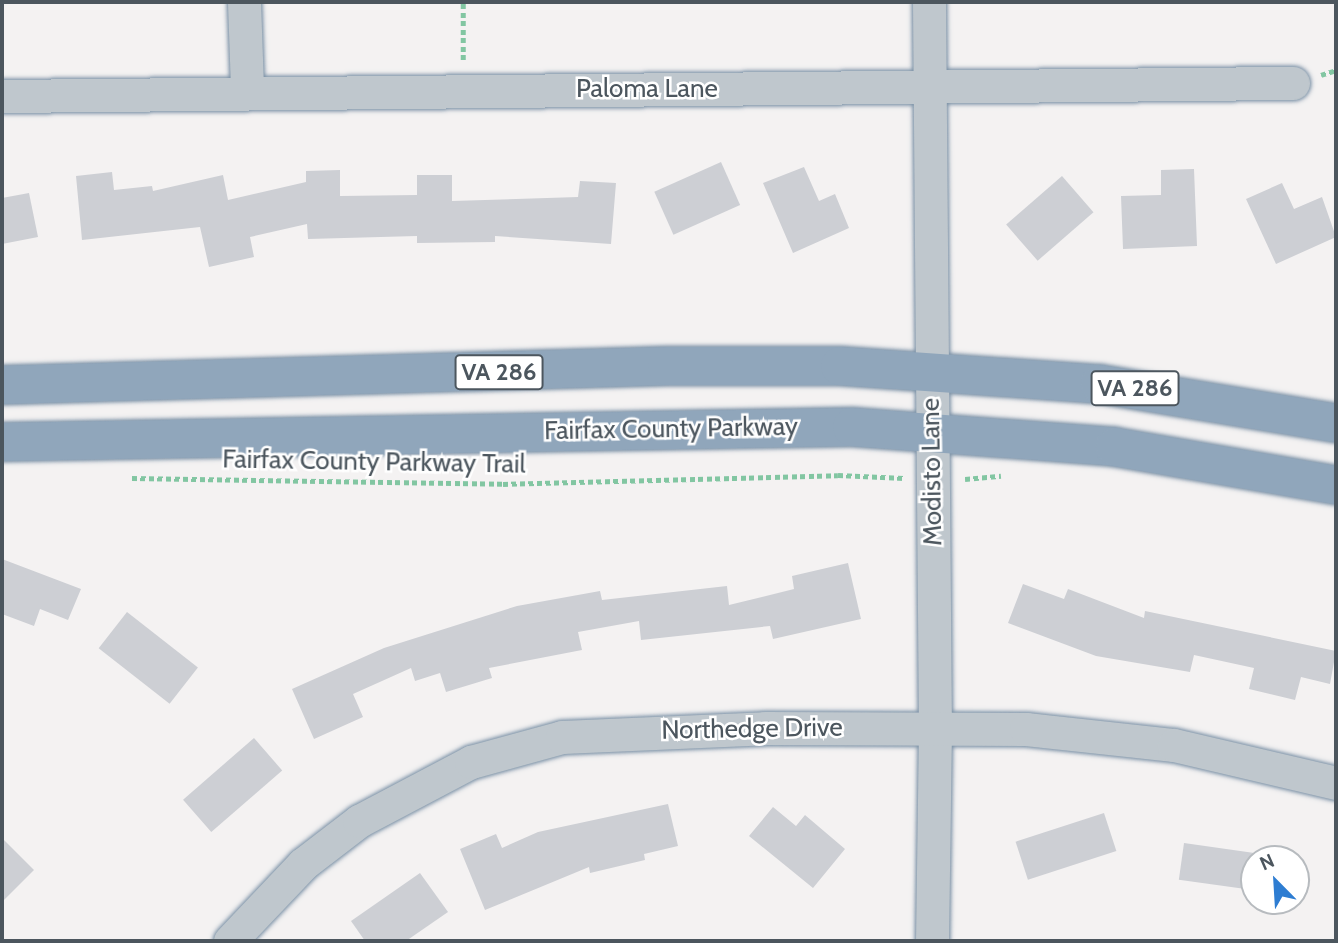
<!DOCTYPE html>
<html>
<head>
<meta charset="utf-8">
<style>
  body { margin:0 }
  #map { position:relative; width:1338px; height:943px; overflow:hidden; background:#f4f2f2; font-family:Cabin,sans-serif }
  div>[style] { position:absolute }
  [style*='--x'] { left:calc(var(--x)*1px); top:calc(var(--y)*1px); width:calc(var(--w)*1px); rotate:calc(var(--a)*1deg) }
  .building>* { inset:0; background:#cdcfd4; transform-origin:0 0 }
  .path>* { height:4.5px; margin-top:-2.25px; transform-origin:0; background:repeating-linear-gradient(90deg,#82c6a2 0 5px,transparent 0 8.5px) }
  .roads { filter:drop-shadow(0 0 2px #7b91a6) drop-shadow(0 0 2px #7b91a6) }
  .street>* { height:33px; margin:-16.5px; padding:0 16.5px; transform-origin:16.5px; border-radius:16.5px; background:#bfc7cd }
  .highway>* { height:38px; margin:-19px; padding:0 19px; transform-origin:19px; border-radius:19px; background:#90a6bb }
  span { translate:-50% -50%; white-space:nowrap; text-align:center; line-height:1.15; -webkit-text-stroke:5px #fff; paint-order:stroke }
  .shield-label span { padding:2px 5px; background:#fff; border:2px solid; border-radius:5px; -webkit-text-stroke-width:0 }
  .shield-label { font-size:24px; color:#4c565e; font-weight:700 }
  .street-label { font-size:26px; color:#4c565e }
  .frame { position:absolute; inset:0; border:4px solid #4c565e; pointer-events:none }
  .north { position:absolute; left:1240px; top:845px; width:70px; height:70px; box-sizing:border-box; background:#fff; border:2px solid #b7bbbf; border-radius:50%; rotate:336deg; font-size:19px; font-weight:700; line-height:28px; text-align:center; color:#4c565e }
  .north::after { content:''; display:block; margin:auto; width:24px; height:32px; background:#2e7dd2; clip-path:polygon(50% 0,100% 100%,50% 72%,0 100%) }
</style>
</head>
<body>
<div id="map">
  <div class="building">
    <i style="left:721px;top:162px;width:47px;height:73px;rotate:66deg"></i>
    <i style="clip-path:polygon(804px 167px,819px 201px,835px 194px,849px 228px,793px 253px,763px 183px)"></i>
    <i style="clip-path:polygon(1194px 169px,1197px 246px,1123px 249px,1121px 196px,1161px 195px,1161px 170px)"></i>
    <i style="clip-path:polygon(340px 170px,340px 196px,417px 195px,417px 175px,452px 175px,452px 201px,578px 197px,580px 181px,616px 183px,611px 244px,495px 236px,495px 242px,417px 243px,417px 236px,308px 239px,307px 224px,250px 237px,254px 257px,209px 267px,200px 227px,82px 240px,76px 176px,112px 172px,114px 190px,152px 186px,153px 191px,223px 175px,228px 200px,306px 182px,306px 171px)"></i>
    <i style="left:1062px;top:176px;width:48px;height:74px;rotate:49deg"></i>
    <i style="clip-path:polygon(1282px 183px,1294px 209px,1322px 197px,1336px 237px,1276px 264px,1246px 199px)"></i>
    <i style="clip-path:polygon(29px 193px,38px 237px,2px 244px,2px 198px)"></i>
    <i style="clip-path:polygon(2px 559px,81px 589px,68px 620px,40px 609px,34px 626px,2px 614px)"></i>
    <i style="clip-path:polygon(848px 563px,861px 619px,773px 639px,770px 626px,641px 640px,639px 621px,578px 632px,582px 650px,489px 668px,492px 678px,446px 692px,440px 673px,415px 681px,411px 668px,353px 694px,363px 717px,314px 739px,292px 689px,384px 648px,517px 606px,600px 591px,602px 600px,727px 586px,729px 605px,794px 589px,792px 576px)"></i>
    <i style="clip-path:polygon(1023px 584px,1064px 599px,1068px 589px,1144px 618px,1145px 611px,1336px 651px,1330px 684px,1301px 677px,1295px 700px,1249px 689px,1254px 668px,1194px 655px,1190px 672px,1096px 656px,1008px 623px)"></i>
    <i style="left:127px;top:612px;width:90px;height:46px;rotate:38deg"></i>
    <i style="left:254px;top:738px;width:43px;height:94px;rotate:49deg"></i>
    <i style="clip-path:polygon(668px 804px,678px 846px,644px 854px,645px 860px,590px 873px,589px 867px,485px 910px,460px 849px,496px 834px,502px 848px,538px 832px)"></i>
    <i style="clip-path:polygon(773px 807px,796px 826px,805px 815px,845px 849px,813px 888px,749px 836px)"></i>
    <i style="left:1104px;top:813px;width:40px;height:93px;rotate:72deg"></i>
    <i style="clip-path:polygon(2px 838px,34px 870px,2px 902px)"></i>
    <i style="left:1184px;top:843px;width:71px;height:37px;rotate:8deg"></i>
    <i style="clip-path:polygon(420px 873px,448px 912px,406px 941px,365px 941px,351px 921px)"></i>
  </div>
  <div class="path">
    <i style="--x:463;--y:60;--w:58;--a:-90"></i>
    <i style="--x:1321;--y:75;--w:16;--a:-18"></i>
    <i style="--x:132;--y:478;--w:371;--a:0.9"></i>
    <i style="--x:503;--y:484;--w:335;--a:-1.5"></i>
    <i style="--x:838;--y:475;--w:66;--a:2.6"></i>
    <i style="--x:965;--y:479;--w:36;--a:-5"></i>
  </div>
  <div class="roads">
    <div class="street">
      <i style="--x:244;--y:2;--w:88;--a:88"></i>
      <i style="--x:929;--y:2;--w:726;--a:89.53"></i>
      <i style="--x:935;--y:728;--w:213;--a:90.8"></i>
      <i style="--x:2;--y:96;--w:1291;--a:-0.58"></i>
      <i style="--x:230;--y:941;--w:106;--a:-46.5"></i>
      <i style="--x:303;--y:864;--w:71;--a:-37.5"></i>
      <i style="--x:359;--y:821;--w:127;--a:-27.8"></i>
      <i style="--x:471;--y:762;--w:94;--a:-15.4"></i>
      <i style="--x:562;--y:737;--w:203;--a:-2.5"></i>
      <i style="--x:765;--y:728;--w:261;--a:0.2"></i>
      <i style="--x:1026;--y:729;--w:149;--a:6.2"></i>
      <i style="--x:1174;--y:745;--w:166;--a:13.2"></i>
    </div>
    <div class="highway">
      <i style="--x:2;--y:385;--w:665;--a:-1.64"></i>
      <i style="--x:667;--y:366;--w:173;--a:0"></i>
      <i style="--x:840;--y:366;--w:261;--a:4"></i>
      <i style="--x:1100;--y:384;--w:239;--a:9.4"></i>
      <i style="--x:2;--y:442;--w:850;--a:-1.01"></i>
      <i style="--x:852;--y:427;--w:264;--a:4.3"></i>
      <i style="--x:1115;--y:447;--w:224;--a:9.8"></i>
    </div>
  </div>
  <div class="shield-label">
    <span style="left:499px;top:372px">VA 286</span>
    <span style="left:1135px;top:388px">VA 286</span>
  </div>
  <div class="street-label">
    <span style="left:647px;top:89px">Paloma Lane</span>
    <span style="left:671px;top:429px;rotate:-1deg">Fairfax County Parkway</span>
    <span style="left:374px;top:462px;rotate:1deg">Fairfax County Parkway Trail</span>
    <span style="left:932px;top:472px;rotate:-91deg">Modisto Lane</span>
    <span style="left:752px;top:729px;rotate:-1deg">Northedge Drive</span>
  </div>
  <div class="frame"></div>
  <div class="north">N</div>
</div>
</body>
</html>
